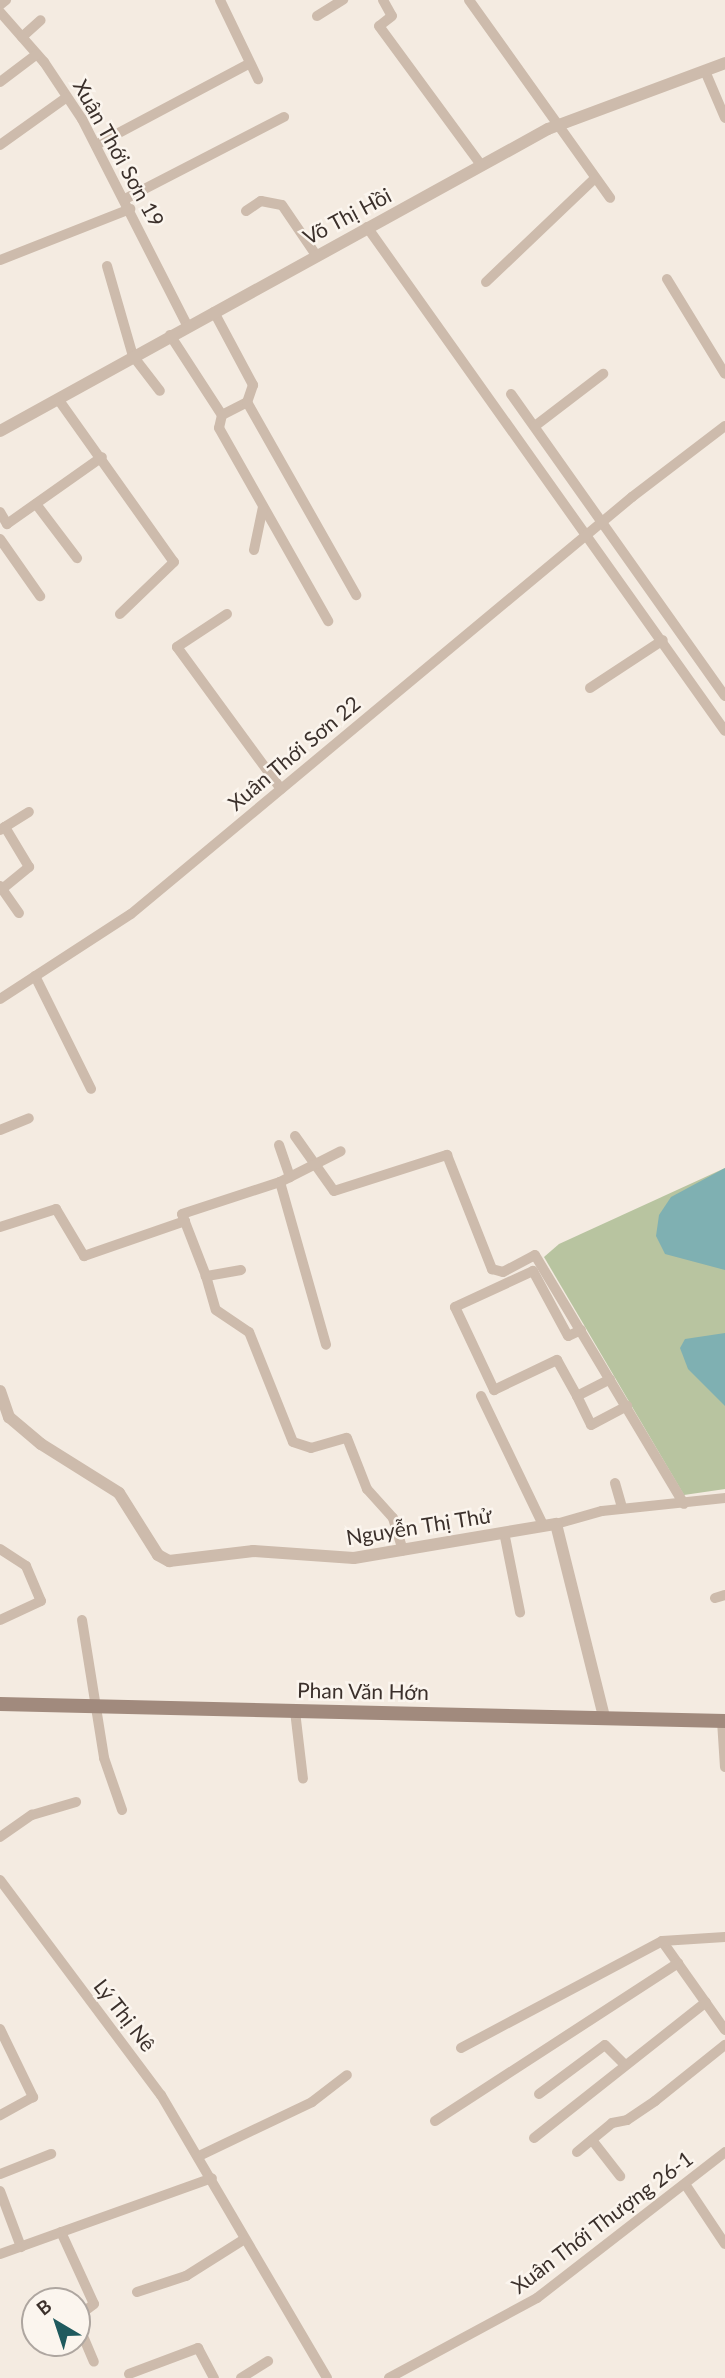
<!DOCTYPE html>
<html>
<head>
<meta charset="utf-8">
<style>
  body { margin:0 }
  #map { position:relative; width:725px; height:2378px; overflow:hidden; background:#f4ebe1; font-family:Lato,sans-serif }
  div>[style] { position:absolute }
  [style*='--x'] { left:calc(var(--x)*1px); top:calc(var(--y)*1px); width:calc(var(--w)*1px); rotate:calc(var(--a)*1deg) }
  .green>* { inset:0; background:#b8c4a0 }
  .water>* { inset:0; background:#7fb0b2 }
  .minor>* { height:10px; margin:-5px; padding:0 5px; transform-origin:5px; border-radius:5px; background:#cdbbac }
  .tertiary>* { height:12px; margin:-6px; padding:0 6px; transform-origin:6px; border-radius:6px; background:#cdbbac }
  .secondary>* { height:14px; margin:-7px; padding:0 7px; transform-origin:7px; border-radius:7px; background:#a18a7d }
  span { translate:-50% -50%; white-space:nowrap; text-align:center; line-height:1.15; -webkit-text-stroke:5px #fbf5ee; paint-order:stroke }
  .street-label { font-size:21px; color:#3b302b }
  .north { position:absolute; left:21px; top:2287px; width:70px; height:70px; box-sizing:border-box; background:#fbf5ee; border:2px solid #aea6a0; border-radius:50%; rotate:321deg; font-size:19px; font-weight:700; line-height:28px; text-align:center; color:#3b302b }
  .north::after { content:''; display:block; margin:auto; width:24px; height:32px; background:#1f5a5e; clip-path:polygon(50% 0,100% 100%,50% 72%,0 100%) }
</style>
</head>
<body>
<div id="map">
  <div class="green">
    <i style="clip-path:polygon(725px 1168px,725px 1489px,684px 1495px,544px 1257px,559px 1244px)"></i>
  </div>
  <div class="water">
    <i style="clip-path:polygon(725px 1168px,725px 1270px,665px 1254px,656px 1236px,659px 1215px,671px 1197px)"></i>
    <i style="clip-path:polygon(725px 1333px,725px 1406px,688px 1369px,680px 1348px,685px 1339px)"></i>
  </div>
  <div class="minor">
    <i style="--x:220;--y:0;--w:88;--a:64.3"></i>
    <i style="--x:383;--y:0;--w:18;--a:61"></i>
    <i style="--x:392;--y:16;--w:16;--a:142"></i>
    <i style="--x:379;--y:26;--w:172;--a:53.7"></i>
    <i style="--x:469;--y:0;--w:243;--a:54.5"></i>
    <i style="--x:0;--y:5;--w:8;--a:-40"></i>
    <i style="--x:0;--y:12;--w:67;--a:48.7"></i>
    <i style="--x:44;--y:62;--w:69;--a:56.3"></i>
    <i style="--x:82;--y:119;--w:231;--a:63"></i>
    <i style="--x:317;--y:16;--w:31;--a:-32"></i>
    <i style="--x:22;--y:37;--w:25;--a:-42"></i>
    <i style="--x:705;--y:71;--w:51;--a:66.9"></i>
    <i style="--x:0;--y:82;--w:46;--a:-37.1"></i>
    <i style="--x:0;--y:145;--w:82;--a:-35.6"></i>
    <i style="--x:96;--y:145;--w:174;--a:-28"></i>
    <i style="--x:125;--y:199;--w:179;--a:-27.3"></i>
    <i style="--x:246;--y:211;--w:18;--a:-34"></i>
    <i style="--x:261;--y:201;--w:21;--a:11"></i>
    <i style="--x:282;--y:205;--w:60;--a:55.8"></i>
    <i style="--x:367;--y:227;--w:618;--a:54.61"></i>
    <i style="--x:0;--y:260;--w:140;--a:-21.4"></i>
    <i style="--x:107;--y:266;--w:94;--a:73.9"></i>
    <i style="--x:133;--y:356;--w:44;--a:52.4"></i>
    <i style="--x:667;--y:279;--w:111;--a:58.6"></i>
    <i style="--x:486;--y:282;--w:149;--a:-43.6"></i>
    <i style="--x:214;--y:312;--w:83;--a:61.9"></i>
    <i style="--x:253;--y:385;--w:18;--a:109"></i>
    <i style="--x:170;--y:335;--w:95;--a:57"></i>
    <i style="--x:222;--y:415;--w:13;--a:103"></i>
    <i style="--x:219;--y:428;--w:222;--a:60.5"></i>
    <i style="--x:511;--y:394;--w:370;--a:54.7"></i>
    <i style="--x:58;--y:399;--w:200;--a:54.6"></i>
    <i style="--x:174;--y:562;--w:75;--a:136.1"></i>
    <i style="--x:222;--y:415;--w:28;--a:-27"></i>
    <i style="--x:247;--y:402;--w:222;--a:60.5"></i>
    <i style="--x:535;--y:426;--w:86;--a:-37.4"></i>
    <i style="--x:36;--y:504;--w:68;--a:52.8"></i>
    <i style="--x:0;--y:512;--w:14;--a:60"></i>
    <i style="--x:7;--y:524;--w:116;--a:-35.2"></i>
    <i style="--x:0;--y:539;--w:70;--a:54.9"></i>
    <i style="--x:254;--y:550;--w:44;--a:-78.2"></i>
    <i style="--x:227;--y:614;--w:60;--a:146.6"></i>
    <i style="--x:177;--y:647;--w:176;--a:53.8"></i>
    <i style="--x:590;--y:688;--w:87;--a:-33.3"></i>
    <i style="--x:0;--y:830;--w:34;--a:-32"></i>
    <i style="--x:0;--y:886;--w:33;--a:55"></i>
    <i style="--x:2;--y:889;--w:35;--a:-39"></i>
    <i style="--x:29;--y:867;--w:47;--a:-121"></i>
    <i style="--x:35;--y:976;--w:126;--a:63.6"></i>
    <i style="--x:0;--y:999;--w:156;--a:-33"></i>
    <i style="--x:131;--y:914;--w:652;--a:-39.77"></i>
    <i style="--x:632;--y:497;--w:117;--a:-37.4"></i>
    <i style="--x:0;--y:1130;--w:31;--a:-22"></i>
    <i style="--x:295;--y:1136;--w:67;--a:54.7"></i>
    <i style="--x:334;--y:1191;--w:119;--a:-17.7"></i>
    <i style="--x:447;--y:1155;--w:123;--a:68.5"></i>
    <i style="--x:492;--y:1269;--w:11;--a:15"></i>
    <i style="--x:503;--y:1272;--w:36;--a:-28"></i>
    <i style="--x:535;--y:1255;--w:290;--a:59.1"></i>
    <i style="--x:279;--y:1145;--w:34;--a:71"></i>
    <i style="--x:280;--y:1182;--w:68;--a:-26.9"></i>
    <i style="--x:0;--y:1227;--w:59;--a:-17.8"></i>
    <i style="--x:56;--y:1209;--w:55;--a:59.2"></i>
    <i style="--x:84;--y:1256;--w:107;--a:-19.1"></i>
    <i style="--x:241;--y:1270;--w:36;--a:170"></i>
    <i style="--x:206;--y:1276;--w:66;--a:-111.2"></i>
    <i style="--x:182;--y:1214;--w:103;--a:-18.1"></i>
    <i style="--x:280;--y:1182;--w:169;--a:74.2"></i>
    <i style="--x:206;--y:1276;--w:35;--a:74"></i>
    <i style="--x:216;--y:1310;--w:40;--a:34"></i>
    <i style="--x:249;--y:1332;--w:118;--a:68.2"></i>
    <i style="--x:293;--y:1442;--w:19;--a:18"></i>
    <i style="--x:311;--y:1448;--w:37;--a:-16"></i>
    <i style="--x:347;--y:1438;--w:55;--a:68.6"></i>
    <i style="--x:367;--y:1489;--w:39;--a:48"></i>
    <i style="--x:393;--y:1518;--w:34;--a:73"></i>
    <i style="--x:581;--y:1330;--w:14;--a:155"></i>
    <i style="--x:568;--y:1336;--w:74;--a:-118.3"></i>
    <i style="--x:533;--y:1271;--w:86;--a:155.2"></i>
    <i style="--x:455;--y:1307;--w:92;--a:64.8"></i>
    <i style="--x:494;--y:1390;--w:70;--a:-25.5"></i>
    <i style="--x:557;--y:1360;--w:41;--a:60.9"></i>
    <i style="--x:577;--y:1396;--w:37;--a:-27"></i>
    <i style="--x:481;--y:1396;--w:143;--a:64.3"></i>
    <i style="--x:577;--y:1396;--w:32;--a:64"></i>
    <i style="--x:591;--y:1425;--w:41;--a:-27.8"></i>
    <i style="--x:615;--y:1483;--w:26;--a:74"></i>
    <i style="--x:556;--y:1524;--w:48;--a:-15.8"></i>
    <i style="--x:602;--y:1511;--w:124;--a:-6"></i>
    <i style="--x:504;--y:1532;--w:82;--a:78.7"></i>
    <i style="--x:0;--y:1549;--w:31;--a:33"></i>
    <i style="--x:26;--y:1566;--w:38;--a:67"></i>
    <i style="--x:41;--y:1601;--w:45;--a:155.1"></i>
    <i style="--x:715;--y:1598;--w:10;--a:-17"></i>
    <i style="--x:82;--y:1620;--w:140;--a:80.9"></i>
    <i style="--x:104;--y:1758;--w:55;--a:70.9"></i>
    <i style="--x:295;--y:1711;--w:68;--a:83.3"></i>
    <i style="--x:722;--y:1721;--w:46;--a:86.3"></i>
    <i style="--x:0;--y:1837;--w:39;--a:-35"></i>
    <i style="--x:32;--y:1815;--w:46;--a:-16.5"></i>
    <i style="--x:0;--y:1880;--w:269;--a:53.2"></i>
    <i style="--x:161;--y:2095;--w:328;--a:59.6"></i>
    <i style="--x:662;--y:1941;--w:109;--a:54.7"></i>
    <i style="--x:0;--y:2029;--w:76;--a:64.1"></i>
    <i style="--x:33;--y:2097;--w:38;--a:151"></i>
    <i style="--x:461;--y:2048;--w:228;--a:-28"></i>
    <i style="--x:662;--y:1941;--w:63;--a:-3.6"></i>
    <i style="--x:539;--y:2094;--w:82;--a:-36.6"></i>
    <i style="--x:605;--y:2045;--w:28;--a:45"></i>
    <i style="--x:435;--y:2121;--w:290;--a:-33"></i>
    <i style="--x:534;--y:2138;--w:219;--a:-38.3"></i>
    <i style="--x:592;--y:2140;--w:46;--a:52.1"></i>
    <i style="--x:577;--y:2152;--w:45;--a:-39.6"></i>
    <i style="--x:612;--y:2123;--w:15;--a:-11"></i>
    <i style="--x:627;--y:2120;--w:34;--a:-34"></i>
    <i style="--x:655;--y:2101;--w:90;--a:-38.7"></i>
    <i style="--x:199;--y:2156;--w:125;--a:-25.5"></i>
    <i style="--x:312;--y:2102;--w:44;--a:-37.6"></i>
    <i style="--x:0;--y:2174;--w:55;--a:-21.4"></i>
    <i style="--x:685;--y:2184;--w:72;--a:56.3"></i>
    <i style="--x:0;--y:2191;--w:60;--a:69.4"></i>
    <i style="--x:61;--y:2232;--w:79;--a:65.4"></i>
    <i style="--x:94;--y:2304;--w:21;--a:143"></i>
    <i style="--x:0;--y:2254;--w:225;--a:-19.7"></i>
    <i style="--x:137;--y:2292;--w:52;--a:-18.1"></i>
    <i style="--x:186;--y:2276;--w:67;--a:-32.3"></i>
    <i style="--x:77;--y:2322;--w:43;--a:67"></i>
    <i style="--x:129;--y:2374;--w:74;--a:-20.6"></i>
    <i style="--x:198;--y:2348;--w:34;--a:62"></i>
    <i style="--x:241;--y:2378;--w:32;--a:-32"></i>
    <i style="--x:389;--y:2378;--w:168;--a:-28.4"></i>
    <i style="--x:537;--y:2298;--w:238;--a:-37.8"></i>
  </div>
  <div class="tertiary">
    <i style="--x:0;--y:431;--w:626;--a:-28.86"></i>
    <i style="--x:548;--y:129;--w:189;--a:-20.4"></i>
    <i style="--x:0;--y:1391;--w:28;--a:71"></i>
    <i style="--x:9;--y:1417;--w:42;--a:40.2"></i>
    <i style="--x:41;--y:1444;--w:92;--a:32.1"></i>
    <i style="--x:119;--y:1493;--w:73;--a:57.8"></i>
    <i style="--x:158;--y:1555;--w:13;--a:29"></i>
    <i style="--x:169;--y:1561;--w:85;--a:-6.8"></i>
    <i style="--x:253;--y:1551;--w:101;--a:4"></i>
    <i style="--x:354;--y:1558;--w:205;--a:-9.6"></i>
    <i style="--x:556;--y:1524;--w:199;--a:76"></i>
  </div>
  <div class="secondary">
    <i style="--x:0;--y:1704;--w:725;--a:1.34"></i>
  </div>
  <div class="street-label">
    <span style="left:119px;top:153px;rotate:61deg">Xuân Thới Sơn 19</span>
    <span style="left:347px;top:216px;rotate:-28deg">Võ Thị Hồi</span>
    <span style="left:294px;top:753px;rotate:-40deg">Xuân Thới Sơn 22</span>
    <span style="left:419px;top:1526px;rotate:-9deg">Nguyễn Thị Thử</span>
    <span style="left:363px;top:1691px;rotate:1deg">Phan Văn Hớn</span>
    <span style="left:125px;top:2015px;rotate:52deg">Lý Thị Nê</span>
    <span style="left:602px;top:2222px;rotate:-37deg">Xuân Thới Thượng 26-1</span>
  </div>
  <div class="north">B</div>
</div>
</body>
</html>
